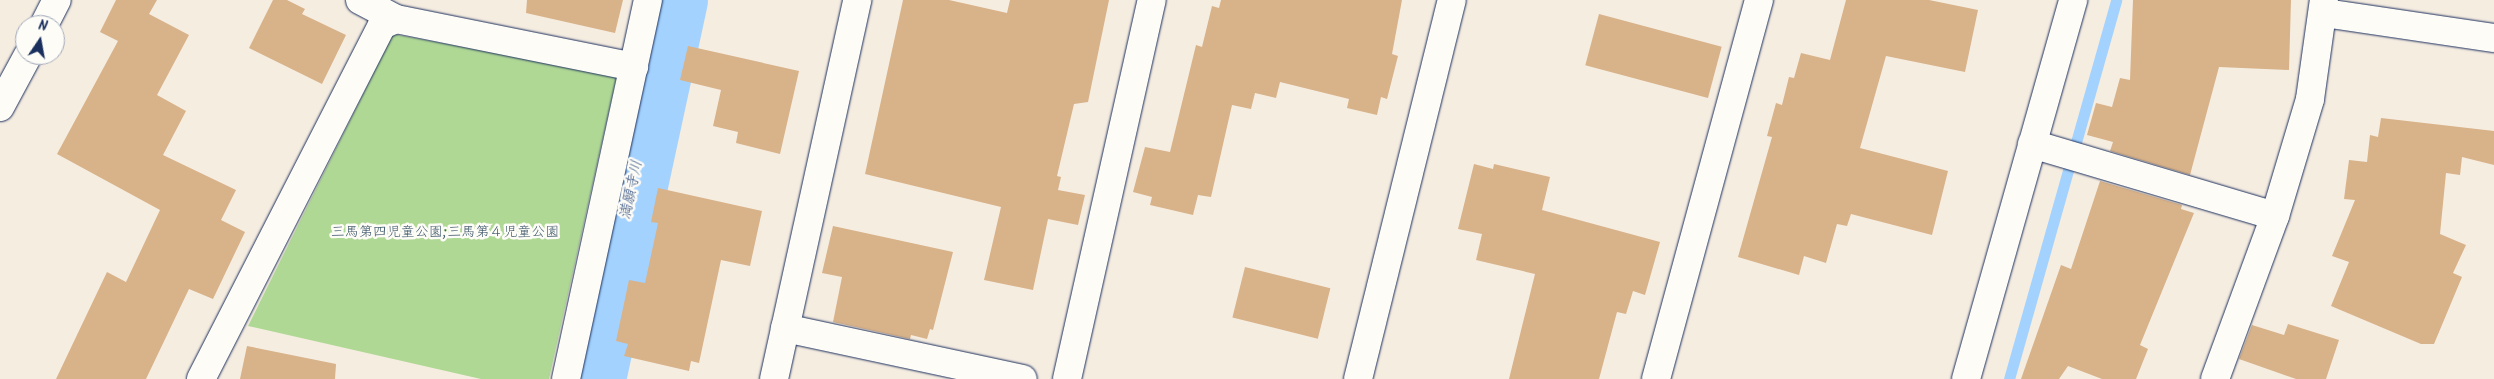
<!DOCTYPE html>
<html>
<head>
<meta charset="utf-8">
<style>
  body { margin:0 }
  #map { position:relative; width:2494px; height:379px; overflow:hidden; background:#f6ede1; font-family:Kalam,"Klee One",sans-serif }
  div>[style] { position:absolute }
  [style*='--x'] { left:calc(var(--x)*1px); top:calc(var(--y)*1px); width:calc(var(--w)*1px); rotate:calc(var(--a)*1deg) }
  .green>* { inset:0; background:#b0d895 }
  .stream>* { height:11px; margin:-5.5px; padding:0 5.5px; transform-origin:5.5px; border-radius:5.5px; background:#a3d2ff }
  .river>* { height:70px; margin:-35px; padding:0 35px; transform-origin:35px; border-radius:35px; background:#a3d2ff }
  .building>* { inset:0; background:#d8b289; transform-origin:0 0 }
  .roads { filter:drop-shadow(0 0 1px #1b2f5e) drop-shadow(0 0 1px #1b2f5e) }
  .minor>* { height:28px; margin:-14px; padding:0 14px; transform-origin:14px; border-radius:14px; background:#fdfcf7 }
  span { translate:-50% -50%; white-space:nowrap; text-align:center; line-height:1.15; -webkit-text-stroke:5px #fdfcf7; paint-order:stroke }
  .park-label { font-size:14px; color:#40596c }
  .water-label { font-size:15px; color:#3d5886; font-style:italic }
  .north { position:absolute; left:15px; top:15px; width:50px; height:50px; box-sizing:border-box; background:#fdfcf7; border:1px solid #a3aaba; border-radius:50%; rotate:12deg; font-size:14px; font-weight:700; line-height:20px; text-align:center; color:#1b2f5e }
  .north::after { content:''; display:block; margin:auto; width:18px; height:22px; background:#1b2f5e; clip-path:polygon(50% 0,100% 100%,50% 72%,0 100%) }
</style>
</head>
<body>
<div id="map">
  <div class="green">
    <i style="clip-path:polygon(393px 34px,617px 75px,549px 379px,481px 379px,248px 326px)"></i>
  </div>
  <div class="stream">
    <i style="--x:2009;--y:379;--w:394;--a:-74.2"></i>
  </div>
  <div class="river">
    <i style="--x:591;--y:379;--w:388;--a:-77.8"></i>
  </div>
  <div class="building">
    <i style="clip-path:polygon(116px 0,157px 0,149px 14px,189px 35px,157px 95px,186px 111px,163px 155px,236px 190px,221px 220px,245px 232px,213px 299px,189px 289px,146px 379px,56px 379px,107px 272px,126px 282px,160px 210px,57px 154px,118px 41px,100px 32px)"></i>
    <i style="clip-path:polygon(273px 0,287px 0,305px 9px,302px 14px,346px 35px,322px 84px,249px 48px)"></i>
    <i style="clip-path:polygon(527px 0,623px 0,615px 33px,526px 13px)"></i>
    <i style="clip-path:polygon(903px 0,949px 0,1007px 13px,1010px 0,1109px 0,1088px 102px,1074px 104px,1057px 176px,1061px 177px,1058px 190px,1085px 195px,1078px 225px,1048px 219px,1033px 290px,984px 280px,1001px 207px,865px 174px)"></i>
    <i style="clip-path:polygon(1221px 0,1402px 0,1392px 54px,1398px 56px,1387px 99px,1381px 97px,1377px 115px,1347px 108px,1349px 99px,1280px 82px,1276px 98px,1255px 93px,1251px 109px,1232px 105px,1211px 197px,1198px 195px,1193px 215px,1150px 205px,1152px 197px,1133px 192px,1145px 147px,1170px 152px,1196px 45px,1202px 47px,1212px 6px,1219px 8px)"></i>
    <i style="clip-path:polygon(1846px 0,1929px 0,1978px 10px,1965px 72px,1886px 56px,1860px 148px,1948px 171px,1932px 235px,1851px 214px,1847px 226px,1837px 224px,1826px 263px,1804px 256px,1799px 275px,1738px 257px,1772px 137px,1767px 136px,1776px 103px,1782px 105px,1789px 77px,1794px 78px,1801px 53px,1830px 60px)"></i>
    <i style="clip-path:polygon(2133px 0,2291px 0,2289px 70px,2219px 67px,2190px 175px,2110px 151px,2113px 142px,2087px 135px,2096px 103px,2112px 107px,2120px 78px,2130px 80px)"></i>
    <i style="left:1599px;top:14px;width:127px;height:53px;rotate:15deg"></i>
    <i style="clip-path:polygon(688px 46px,799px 71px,780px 154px,736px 143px,738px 132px,713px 126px,721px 90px,680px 80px)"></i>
    <i style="clip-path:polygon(2381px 118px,2494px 131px,2494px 165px,2462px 157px,2460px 175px,2446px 173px,2440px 234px,2466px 245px,2453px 273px,2462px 277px,2434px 344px,2421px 344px,2331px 306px,2349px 262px,2332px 256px,2355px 200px,2344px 199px,2349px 160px,2367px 162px,2370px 135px,2378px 137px)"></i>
    <i style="clip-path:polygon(1474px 164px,1493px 169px,1494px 164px,1550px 177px,1542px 210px,1660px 242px,1645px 295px,1633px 291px,1626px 314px,1617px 312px,1599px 379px,1509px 379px,1535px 274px,1476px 260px,1482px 234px,1458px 229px)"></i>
    <i style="clip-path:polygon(2100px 181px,2182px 205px,2181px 209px,2194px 213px,2140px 345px,2148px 349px,2136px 379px,2102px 379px,2068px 366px,2059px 379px,2021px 379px,2061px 265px,2071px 269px)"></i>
    <i style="clip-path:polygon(658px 188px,762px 211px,750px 266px,721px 260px,699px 363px,691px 361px,689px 371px,624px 356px,628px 344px,616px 341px,629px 280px,645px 283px,658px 223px,651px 222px)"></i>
    <i style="clip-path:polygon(833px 226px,953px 252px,933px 330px,930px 329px,927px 339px,911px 335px,910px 339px,833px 322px,842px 277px,822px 273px)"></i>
    <i style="left:1245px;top:267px;width:88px;height:52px;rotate:14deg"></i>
    <i style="clip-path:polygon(2288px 324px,2339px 340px,2326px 379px,2296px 379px,2239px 359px,2252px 325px,2284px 335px)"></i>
    <i style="clip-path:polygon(247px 346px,336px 364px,335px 379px,240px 379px)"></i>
  </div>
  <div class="roads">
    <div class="minor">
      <i style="--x:360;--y:0;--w:41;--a:27.8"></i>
      <i style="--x:396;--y:19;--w:243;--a:11.4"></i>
      <i style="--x:2324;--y:13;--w:172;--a:8.4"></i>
      <i style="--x:44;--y:25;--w:28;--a:-63"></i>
      <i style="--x:0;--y:107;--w:59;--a:-61.7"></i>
      <i style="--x:2032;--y:144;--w:253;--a:16.5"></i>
      <i style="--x:785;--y:328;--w:243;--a:12.1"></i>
      <i style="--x:201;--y:379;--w:398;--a:-62.9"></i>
      <i style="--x:382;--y:25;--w:15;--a:-23"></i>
      <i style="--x:566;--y:379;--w:388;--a:-77.8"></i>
      <i style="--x:774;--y:379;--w:388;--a:-77.6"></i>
      <i style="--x:1067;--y:379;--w:388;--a:-77.4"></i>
      <i style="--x:1358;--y:379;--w:390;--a:-76.1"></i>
      <i style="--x:1656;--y:379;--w:393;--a:-74.8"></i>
      <i style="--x:1966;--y:379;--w:394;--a:-74.2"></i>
      <i style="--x:2215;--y:379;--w:174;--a:-69.8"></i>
      <i style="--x:2275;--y:216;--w:122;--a:-73.3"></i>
      <i style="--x:2310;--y:99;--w:100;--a:-82"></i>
    </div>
  </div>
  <div class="park-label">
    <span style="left:445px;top:232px">三馬第四児童公園;三馬第４児童公園</span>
  </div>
  <div class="water-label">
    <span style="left:632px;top:190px;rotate:-78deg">満願寺川</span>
  </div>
  <div class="north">N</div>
</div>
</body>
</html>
